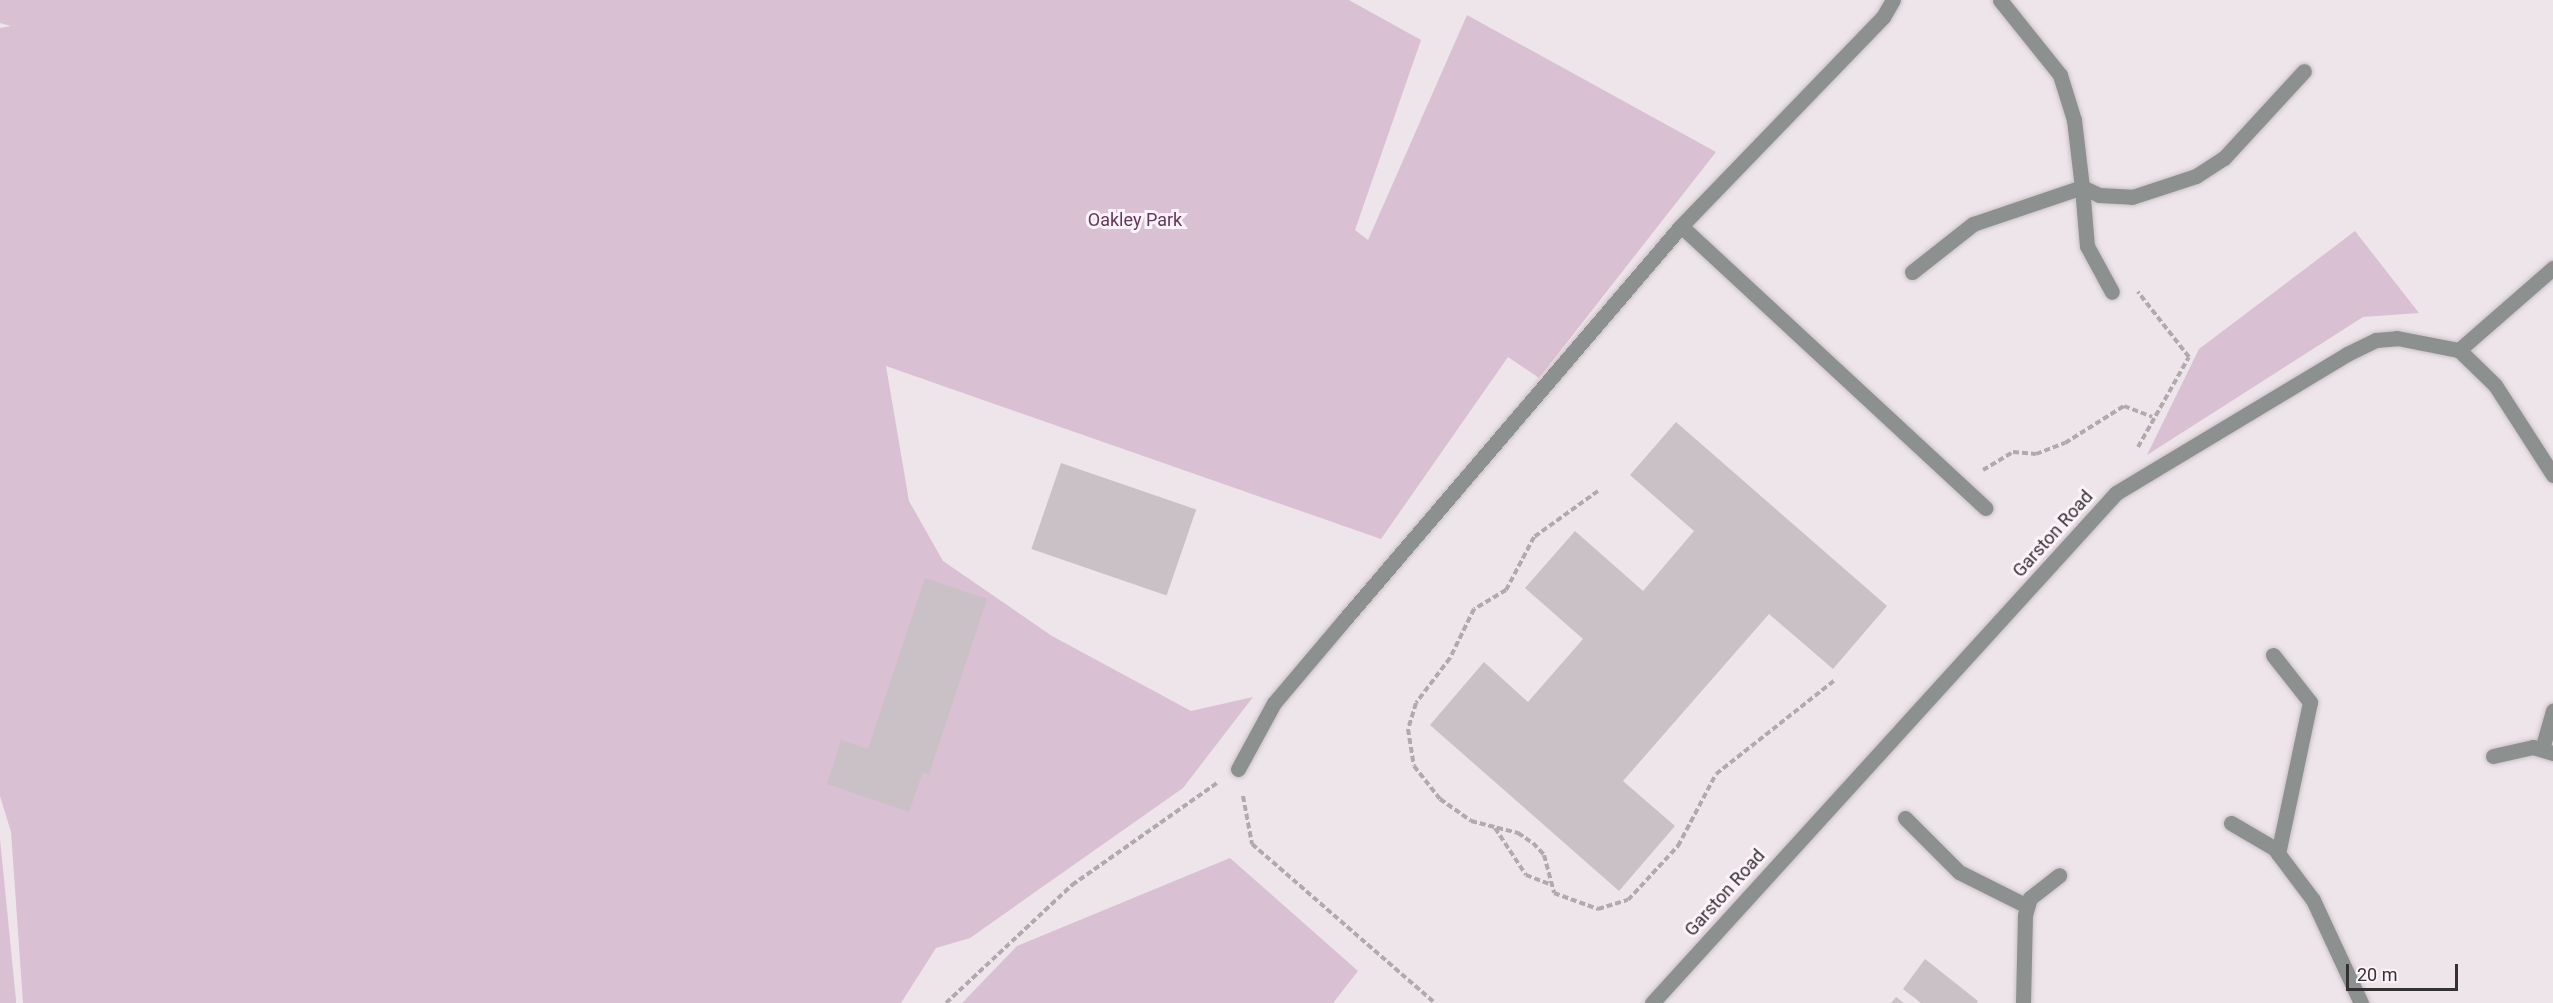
<!DOCTYPE html>
<html>
<head>
<meta charset="utf-8">
<style>
  body { margin:0 }
  #map { position:relative; width:2553px; height:1003px; overflow:hidden; background:#eee5eb; font-family:Roboto,sans-serif }
  div>[style] { position:absolute }
  [style*='--x'] { left:calc(var(--x)*1px); top:calc(var(--y)*1px); width:calc(var(--w)*1px); rotate:calc(var(--a)*1deg) }
  .green>* { inset:0; background:#d9c0d2 }
  .building>* { inset:0; background:#c9c1c6; transform-origin:0 0 }
  .path>* { height:4px; margin-top:-2px; transform-origin:0; background:repeating-linear-gradient(90deg,#b0a9ae 0 6px,transparent 0 9px) }
  .roads { filter:drop-shadow(0 0 2px #c9c1c6) drop-shadow(0 0 2px #c9c1c6) }
  .minor>* { height:15px; margin:-7.5px; padding:0 7.5px; transform-origin:7.5px; border-radius:7.5px; background:#8c908f }
  span { translate:-50% -50%; white-space:nowrap; text-align:center; line-height:1.15; -webkit-text-stroke:6px #fbf3f9; paint-order:stroke }
  .park-label { font-size:18px; color:#66375b }
  .street-label { font-size:18px; color:#343133 }
  .scale { position:absolute; left:2346px; top:964px; width:112px; height:27px; box-sizing:border-box; border:3px solid #343133; border-top:0; padding-left:8px; font-size:18px; line-height:21px; white-space:nowrap; color:#343133; -webkit-text-stroke:4px #fbf3f9; paint-order:stroke }
</style>
</head>
<body>
<div id="map">
  <div class="green">
    <i style="clip-path:polygon(0 0,1349px 0,1421px 40px,1355px 230px,1368px 240px,1467px 15px,1716px 152px,1539px 378px,1508px 357px,1381px 539px,886px 366px,909px 501px,943px 561px,1052px 636px,1191px 711px,1253px 697px,1183px 788px,970px 938px,936px 948px,901px 1003px,23px 1003px,11px 832px,0 796px,0 28px,11px 26px,0 23px)"></i>
    <i style="clip-path:polygon(2355px 231px,2419px 313px,2363px 317px,2147px 455px,2199px 349px)"></i>
    <i style="clip-path:polygon(0 839px,16px 1000px,16px 1003px,0 1003px)"></i>
    <i style="clip-path:polygon(1230px 858px,1358px 971px,1333px 1003px,962px 1003px,1017px 946px)"></i>
  </div>
  <div class="building">
    <i style="clip-path:polygon(1676px 422px,1887px 606px,1833px 669px,1769px 614px,1623px 781px,1675px 826px,1619px 891px,1430px 725px,1484px 662px,1528px 702px,1583px 639px,1525px 588px,1575px 531px,1643px 591px,1694px 531px,1630px 475px)"></i>
    <i style="left:1061px;top:463px;width:143px;height:91px;rotate:19deg"></i>
    <i style="clip-path:polygon(925px 578px,987px 599px,929px 774px,923px 772px,909px 812px,827px 784px,841px 740px,868px 749px)"></i>
    <i style="clip-path:polygon(1925px 959px,1978px 1001px,1977px 1003px,1921px 1003px,1903px 989px)"></i>
    <i style="clip-path:polygon(1896px 997px,1904px 1003px,1891px 1003px)"></i>
  </div>
  <div class="path">
    <i style="--x:2138;--y:447;--w:103;--a:-60.5"></i>
    <i style="--x:2189;--y:357;--w:83;--a:-128.1"></i>
    <i style="--x:1983;--y:470;--w:35;--a:-31"></i>
    <i style="--x:2013;--y:452;--w:23;--a:5"></i>
    <i style="--x:2036;--y:454;--w:31;--a:-21"></i>
    <i style="--x:2065;--y:443;--w:70;--a:-32.1"></i>
    <i style="--x:2124;--y:406;--w:30;--a:21"></i>
    <i style="--x:1598;--y:491;--w:79;--a:144.3"></i>
    <i style="--x:1534;--y:537;--w:60;--a:117.8"></i>
    <i style="--x:1506;--y:590;--w:37;--a:149"></i>
    <i style="--x:1474;--y:609;--w:55;--a:116.1"></i>
    <i style="--x:1450;--y:658;--w:56;--a:127.1"></i>
    <i style="--x:1416;--y:703;--w:27;--a:107"></i>
    <i style="--x:1408;--y:729;--w:37;--a:81"></i>
    <i style="--x:1414;--y:766;--w:42;--a:51.8"></i>
    <i style="--x:1440;--y:799;--w:38;--a:35"></i>
    <i style="--x:1471;--y:821;--w:49;--a:14.3"></i>
    <i style="--x:1518;--y:833;--w:18;--a:34"></i>
    <i style="--x:1533;--y:843;--w:16;--a:47"></i>
    <i style="--x:1544;--y:855;--w:39;--a:75"></i>
    <i style="--x:1554;--y:893;--w:47;--a:20"></i>
    <i style="--x:1598;--y:909;--w:31;--a:-17"></i>
    <i style="--x:1628;--y:900;--w:74;--a:-47.2"></i>
    <i style="--x:1678;--y:846;--w:81;--a:-62.2"></i>
    <i style="--x:1716;--y:774;--w:152;--a:-38.3"></i>
    <i style="--x:1243;--y:796;--w:49;--a:79.4"></i>
    <i style="--x:1252;--y:844;--w:242;--a:41"></i>
    <i style="--x:1495;--y:828;--w:56;--a:56.6"></i>
    <i style="--x:1526;--y:875;--w:26;--a:21"></i>
    <i style="--x:946;--y:1003;--w:173;--a:-43.1"></i>
    <i style="--x:1072;--y:885;--w:177;--a:-35.1"></i>
  </div>
  <div class="roads">
    <div class="minor">
      <i style="--x:2000;--y:0;--w:96;--a:51.3"></i>
      <i style="--x:2060;--y:75;--w:47;--a:72.7"></i>
      <i style="--x:2074;--y:120;--w:67;--a:83.2"></i>
      <i style="--x:2082;--y:187;--w:19;--a:25"></i>
      <i style="--x:2099;--y:195;--w:33;--a:3"></i>
      <i style="--x:2132;--y:197;--w:67;--a:-18.2"></i>
      <i style="--x:2196;--y:176;--w:33;--a:-33"></i>
      <i style="--x:2224;--y:158;--w:118;--a:-47.4"></i>
      <i style="--x:1681;--y:226;--w:415;--a:42.8"></i>
      <i style="--x:1912;--y:272;--w:78;--a:-38.2"></i>
      <i style="--x:1973;--y:224;--w:115;--a:-18.7"></i>
      <i style="--x:2082;--y:187;--w:59;--a:85.2"></i>
      <i style="--x:2087;--y:246;--w:52;--a:61.5"></i>
      <i style="--x:2459;--y:350;--w:125;--a:-41.1"></i>
      <i style="--x:2273;--y:655;--w:60;--a:51.8"></i>
      <i style="--x:2310;--y:702;--w:155;--a:101.9"></i>
      <i style="--x:2542;--y:749;--w:40;--a:-74"></i>
      <i style="--x:2493;--y:756;--w:41;--a:-12.7"></i>
      <i style="--x:2533;--y:747;--w:21;--a:17"></i>
      <i style="--x:1238;--y:769;--w:75;--a:-61.4"></i>
      <i style="--x:1274;--y:703;--w:110;--a:-49.8"></i>
      <i style="--x:1345;--y:619;--w:517;--a:-49.47"></i>
      <i style="--x:1681;--y:226;--w:291;--a:-46"></i>
      <i style="--x:1883;--y:17;--w:20;--a:-60"></i>
      <i style="--x:1905;--y:818;--w:76;--a:45"></i>
      <i style="--x:1959;--y:872;--w:76;--a:26.6"></i>
      <i style="--x:2231;--y:823;--w:50;--a:30.2"></i>
      <i style="--x:2274;--y:848;--w:65;--a:53.1"></i>
      <i style="--x:2313;--y:900;--w:114;--a:65"></i>
      <i style="--x:1652;--y:1003;--w:689;--a:-47.7"></i>
      <i style="--x:2116;--y:493;--w:270;--a:-31"></i>
      <i style="--x:2347;--y:354;--w:32;--a:-26"></i>
      <i style="--x:2376;--y:340;--w:21;--a:-5"></i>
      <i style="--x:2397;--y:338;--w:63;--a:11"></i>
      <i style="--x:2459;--y:350;--w:50;--a:44.2"></i>
      <i style="--x:2495;--y:385;--w:107;--a:57.2"></i>
      <i style="--x:2023;--y:1003;--w:88;--a:-88.7"></i>
      <i style="--x:2025;--y:915;--w:18;--a:-74"></i>
      <i style="--x:2030;--y:898;--w:37;--a:-38"></i>
    </div>
  </div>
  <div class="park-label">
    <span style="left:1135px;top:220px">Oakley Park</span>
  </div>
  <div class="street-label">
    <span style="left:2053px;top:534px;rotate:-48deg">Garston Road</span>
    <span style="left:1725px;top:893px;rotate:-48deg">Garston Road</span>
  </div>
  <div class="scale">20 m</div>
</div>
</body>
</html>
